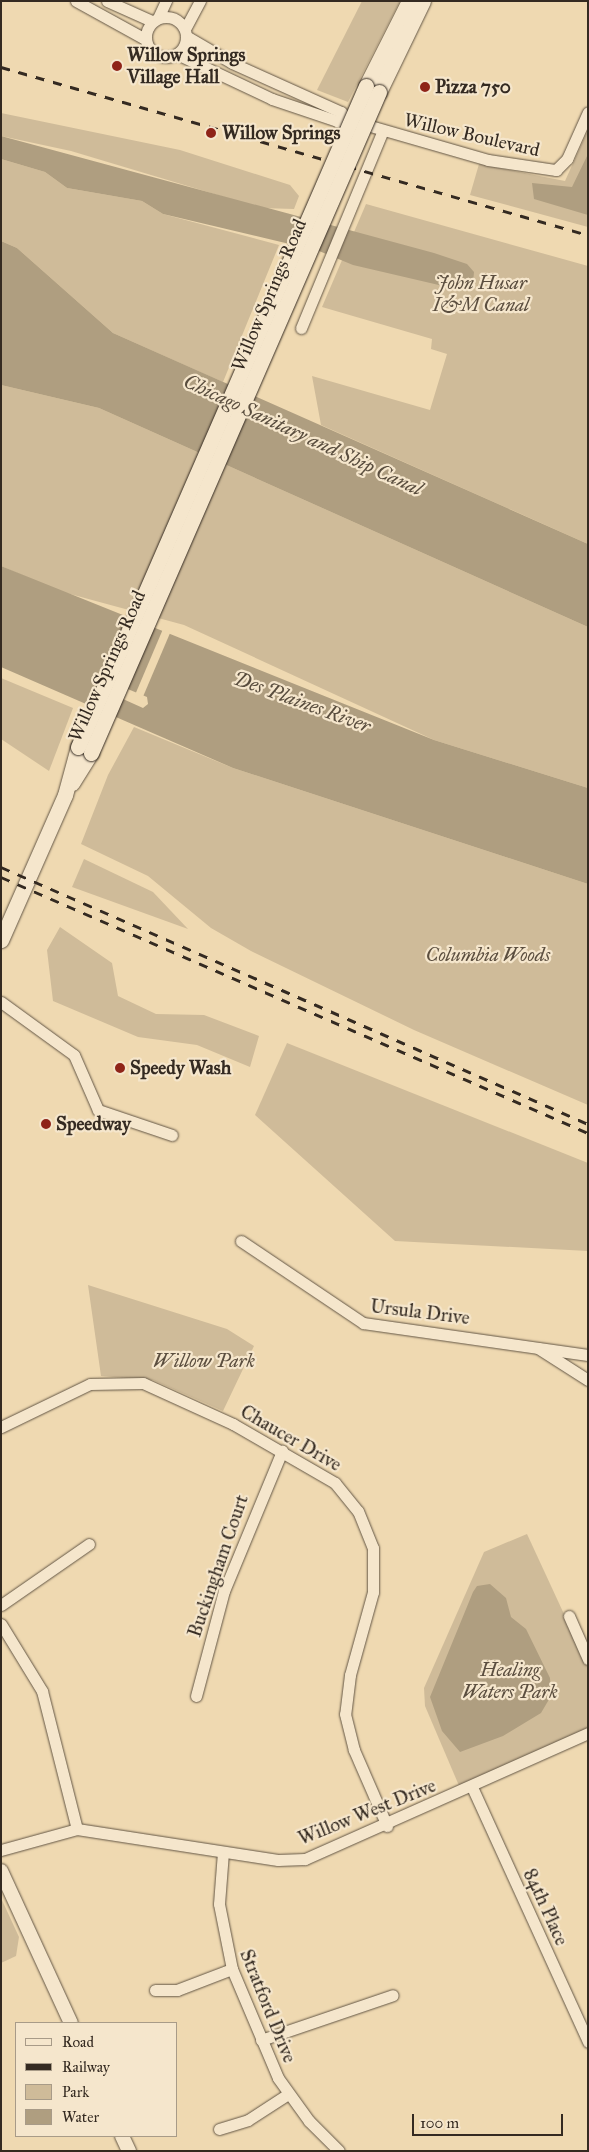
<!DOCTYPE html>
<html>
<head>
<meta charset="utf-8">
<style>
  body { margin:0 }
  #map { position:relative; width:589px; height:2152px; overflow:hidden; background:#efd9b1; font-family:"IM FELL Great Primer",serif }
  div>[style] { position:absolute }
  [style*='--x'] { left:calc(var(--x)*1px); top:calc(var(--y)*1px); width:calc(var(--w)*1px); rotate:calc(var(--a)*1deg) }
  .green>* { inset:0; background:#cfbb99 }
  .water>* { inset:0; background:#af9e80 }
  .pier>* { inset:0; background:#efd9b1; transform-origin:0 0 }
  .roads { filter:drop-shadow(0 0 1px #635645) drop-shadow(0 0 1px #635645) }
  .minor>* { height:11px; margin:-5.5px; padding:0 5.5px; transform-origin:5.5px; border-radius:5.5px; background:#f5e6cc }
  .minor>.ring { margin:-5.5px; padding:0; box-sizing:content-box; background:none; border:11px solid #f5e6cc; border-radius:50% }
  .tertiary>* { height:14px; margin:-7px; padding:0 7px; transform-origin:7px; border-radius:7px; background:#f5e6cc }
  .secondary>* { height:15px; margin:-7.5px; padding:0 7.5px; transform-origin:7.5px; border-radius:7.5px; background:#f5e6cc }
  .rail>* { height:3px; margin-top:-1.5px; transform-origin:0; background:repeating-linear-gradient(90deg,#342a21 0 9px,transparent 0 18px) }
  .bridges { filter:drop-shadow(0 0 1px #342a21) drop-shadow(0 0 1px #342a21) }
  .secondary-bridge>* { height:15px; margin:-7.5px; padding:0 7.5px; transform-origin:7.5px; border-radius:7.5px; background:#f5e6cc }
  .dots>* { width:14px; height:14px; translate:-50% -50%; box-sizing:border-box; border:2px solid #f5e6cc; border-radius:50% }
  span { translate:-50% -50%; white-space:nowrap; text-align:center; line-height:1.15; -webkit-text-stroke:4.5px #f5e6cc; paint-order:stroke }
  .poi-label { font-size:19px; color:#342a21; font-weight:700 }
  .left { translate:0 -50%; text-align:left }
  .street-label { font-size:19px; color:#342a21 }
  .park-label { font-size:19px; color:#5b4e3f; font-style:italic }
  .water-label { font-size:20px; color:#594d3e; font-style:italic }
  .frame { position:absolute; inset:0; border:2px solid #342a21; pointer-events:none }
  .legend { position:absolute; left:15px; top:2022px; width:162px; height:115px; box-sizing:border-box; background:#f5e6cc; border:1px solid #a89b88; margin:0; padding:6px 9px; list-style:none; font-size:15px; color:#342a21 }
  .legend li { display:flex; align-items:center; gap:10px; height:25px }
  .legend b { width:25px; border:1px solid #a89b88 }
  .scale { position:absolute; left:412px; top:2114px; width:151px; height:22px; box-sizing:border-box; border:2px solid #342a21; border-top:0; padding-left:6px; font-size:15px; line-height:18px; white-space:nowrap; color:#342a21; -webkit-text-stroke:4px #f5e6cc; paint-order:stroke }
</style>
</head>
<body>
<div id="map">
  <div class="green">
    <i style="clip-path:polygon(362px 1px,400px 1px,348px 102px,317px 90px)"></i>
    <i style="clip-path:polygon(1px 113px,180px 150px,290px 185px,299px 196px,294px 209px,261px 208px,71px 151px,1px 136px)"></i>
    <i style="clip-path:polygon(588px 130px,588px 227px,470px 195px,479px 164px,565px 181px)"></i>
    <i style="clip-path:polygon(1px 159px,45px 172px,67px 188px,142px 201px,163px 214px,279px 245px,223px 382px,113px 333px,17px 248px,1px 241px)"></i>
    <i style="clip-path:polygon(366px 204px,588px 266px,588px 544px,321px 425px,312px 376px,430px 410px,447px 354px,431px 349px,432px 339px,322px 307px)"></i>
    <i style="clip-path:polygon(1px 385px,99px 408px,588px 627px,588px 788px,434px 740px,184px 625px,59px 591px,1px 566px)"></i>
    <i style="clip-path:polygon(1px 678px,73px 708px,49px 771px,1px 739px)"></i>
    <i style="clip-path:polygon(134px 727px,233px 768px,588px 884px,588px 1105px,414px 1030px,251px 951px,211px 928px,148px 876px,81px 844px,108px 775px)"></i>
    <i style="clip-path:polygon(84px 859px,153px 892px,188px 929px,72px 887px)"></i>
    <i style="clip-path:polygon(60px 927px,112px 963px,118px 996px,156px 1014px,204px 1015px,259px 1036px,250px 1067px,197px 1045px,138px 1037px,53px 1001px,47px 950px)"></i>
    <i style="clip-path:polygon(287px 1043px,588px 1163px,588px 1251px,395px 1241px,255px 1115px)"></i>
    <i style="clip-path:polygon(88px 1285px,227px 1329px,254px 1346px,223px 1411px,153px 1380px,101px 1376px)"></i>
    <i style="clip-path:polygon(527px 1534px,588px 1666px,588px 1728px,460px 1788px,425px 1706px,424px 1688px,484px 1552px)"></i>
    <i style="clip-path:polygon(1px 1898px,19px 1937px,16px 1956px,1px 1963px)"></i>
  </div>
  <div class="water">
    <i style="clip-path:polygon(1px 136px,434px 253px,467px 264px,474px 272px,473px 283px,456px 289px,353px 265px,319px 251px,163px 214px,142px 201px,67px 188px,45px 172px,1px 159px)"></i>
    <i style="clip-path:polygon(588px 154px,588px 215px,534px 199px,532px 183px,572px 187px)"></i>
    <i style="clip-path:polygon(1px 241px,17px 248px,113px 333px,588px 544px,588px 627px,99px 408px,1px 385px)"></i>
    <i style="clip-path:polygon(evenodd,1px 566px,434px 740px,588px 788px,588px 884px,233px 768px,1px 667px,1px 566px,101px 678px,147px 697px,148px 704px,143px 708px,94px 686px,101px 678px)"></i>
    <i style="clip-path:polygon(490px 1584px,506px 1598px,511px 1617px,526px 1629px,550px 1678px,551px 1696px,541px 1713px,503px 1736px,460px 1752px,442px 1731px,430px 1697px,473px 1592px,477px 1586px)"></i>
  </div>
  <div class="pier">
    <i style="left:163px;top:629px;width:8px;height:72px;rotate:23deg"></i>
  </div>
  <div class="roads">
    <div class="minor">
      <i style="--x:76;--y:1;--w:79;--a:28.8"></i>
      <i style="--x:107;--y:1;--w:49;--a:24"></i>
      <i class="ring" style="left:146px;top:17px;width:29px;height:29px"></i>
      <i style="--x:158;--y:18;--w:19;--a:-65"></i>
      <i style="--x:185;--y:29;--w:32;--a:-62"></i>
      <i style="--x:186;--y:36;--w:53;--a:30.4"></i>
      <i style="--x:232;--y:63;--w:120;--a:24.2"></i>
      <i style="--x:341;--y:112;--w:9;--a:54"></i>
      <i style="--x:346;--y:119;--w:148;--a:16.1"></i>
      <i style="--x:488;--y:160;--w:69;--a:8.4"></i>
      <i style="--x:556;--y:170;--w:16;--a:-45"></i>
      <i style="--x:567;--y:159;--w:51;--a:-65.9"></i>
      <i style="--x:177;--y:54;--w:105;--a:25.3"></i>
      <i style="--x:272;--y:99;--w:69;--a:18.7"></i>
      <i style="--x:337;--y:121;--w:9;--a:-13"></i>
      <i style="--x:301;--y:328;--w:212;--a:-67.5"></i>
      <i style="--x:1;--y:1002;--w:90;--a:36"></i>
      <i style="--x:74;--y:1055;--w:60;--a:66.4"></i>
      <i style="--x:98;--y:1110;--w:78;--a:18.7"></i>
      <i style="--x:241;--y:1241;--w:147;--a:33.9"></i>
      <i style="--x:363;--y:1323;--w:227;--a:8.1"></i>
      <i style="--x:538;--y:1348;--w:59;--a:32.6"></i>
      <i style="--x:1;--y:1427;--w:99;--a:-25.8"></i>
      <i style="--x:90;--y:1384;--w:53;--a:-1.1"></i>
      <i style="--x:143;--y:1383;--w:99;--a:24.5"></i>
      <i style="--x:233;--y:1424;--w:118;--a:30"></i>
      <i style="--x:335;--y:1483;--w:36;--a:51"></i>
      <i style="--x:358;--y:1511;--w:40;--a:68"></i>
      <i style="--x:373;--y:1548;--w:44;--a:90"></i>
      <i style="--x:373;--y:1592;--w:86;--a:105.5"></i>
      <i style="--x:350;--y:1675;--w:39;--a:97"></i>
      <i style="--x:345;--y:1714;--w:37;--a:76"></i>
      <i style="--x:354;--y:1750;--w:83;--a:66.5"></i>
      <i style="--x:1;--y:1605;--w:107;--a:-34.7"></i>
      <i style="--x:569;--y:1616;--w:47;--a:66.2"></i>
      <i style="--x:1;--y:1624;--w:79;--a:58.5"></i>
      <i style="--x:42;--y:1691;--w:142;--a:75.8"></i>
      <i style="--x:196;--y:1696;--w:109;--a:-75.1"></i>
      <i style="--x:224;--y:1591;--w:152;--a:-67.5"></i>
      <i style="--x:472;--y:1787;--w:280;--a:65.5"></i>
      <i style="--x:1;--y:1850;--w:79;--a:-15.4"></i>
      <i style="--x:77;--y:1829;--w:203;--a:8.8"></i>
      <i style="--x:278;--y:1860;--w:27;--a:-2"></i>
      <i style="--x:305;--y:1859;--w:310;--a:-24"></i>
      <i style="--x:223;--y:1852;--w:52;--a:94.4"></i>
      <i style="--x:219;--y:1904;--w:66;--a:78.7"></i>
      <i style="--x:232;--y:1969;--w:118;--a:67.1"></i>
      <i style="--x:278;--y:2078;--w:53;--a:54.2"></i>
      <i style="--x:309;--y:2121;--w:42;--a:45"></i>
      <i style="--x:155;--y:1990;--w:22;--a:0"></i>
      <i style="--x:177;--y:1990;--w:59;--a:-20.9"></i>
      <i style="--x:261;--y:2040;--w:139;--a:-18.8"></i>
      <i style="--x:219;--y:2129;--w:30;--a:-17"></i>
      <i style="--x:248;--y:2120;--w:48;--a:-33"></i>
    </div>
    <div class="tertiary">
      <i style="--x:1;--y:1871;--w:167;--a:65.3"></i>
      <i style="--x:122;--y:2136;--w:17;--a:65"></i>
    </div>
    <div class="secondary">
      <i style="--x:366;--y:86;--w:95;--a:-63.2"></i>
      <i style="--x:379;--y:92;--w:101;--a:-64.2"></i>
      <i style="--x:72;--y:783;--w:36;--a:-58"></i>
      <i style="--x:1;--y:940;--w:158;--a:-66.2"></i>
      <i style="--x:65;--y:795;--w:50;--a:-74.8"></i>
    </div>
  </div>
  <div class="rail">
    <i style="--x:1;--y:67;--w:611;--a:15.97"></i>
    <i style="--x:1;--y:867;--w:641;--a:23.64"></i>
    <i style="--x:1;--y:877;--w:640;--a:23.56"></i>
  </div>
  <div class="bridges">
    <div class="secondary-bridge">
      <i style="--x:78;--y:747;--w:721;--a:-66.46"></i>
      <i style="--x:91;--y:753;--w:721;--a:-66.46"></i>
    </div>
  </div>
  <div class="dots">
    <i style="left:117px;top:66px;background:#8f2418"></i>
    <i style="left:425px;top:87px;background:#8f2418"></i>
    <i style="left:211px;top:133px;background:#8f2418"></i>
    <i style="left:120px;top:1068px;background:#8f2418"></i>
    <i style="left:46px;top:1124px;background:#8f2418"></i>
  </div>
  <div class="poi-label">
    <span class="left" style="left:127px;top:66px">Willow Springs<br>Village Hall</span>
    <span class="left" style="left:435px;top:87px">Pizza 750</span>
    <span class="left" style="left:222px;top:133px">Willow Springs</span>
    <span class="left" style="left:130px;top:1068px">Speedy Wash</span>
    <span class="left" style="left:56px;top:1124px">Speedway</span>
  </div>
  <div class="street-label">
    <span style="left:472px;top:135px;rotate:13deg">Willow Boulevard</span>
    <span style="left:269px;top:295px;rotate:-67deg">Willow Springs Road</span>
    <span style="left:107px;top:666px;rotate:-66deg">Willow Springs Road</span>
    <span style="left:420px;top:1312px;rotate:7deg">Ursula Drive</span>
    <span style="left:291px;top:1438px;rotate:30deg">Chaucer Drive</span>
    <span style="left:218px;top:1566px;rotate:-71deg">Buckingham Court</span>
    <span style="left:367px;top:1812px;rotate:-22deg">Willow West Drive</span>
    <span style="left:546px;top:1907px;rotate:66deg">84th Place</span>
    <span style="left:268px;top:2006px;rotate:68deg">Stratford Drive</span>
  </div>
  <div class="park-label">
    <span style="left:481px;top:294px">John Husar<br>I&amp;M Canal</span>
    <span style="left:488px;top:955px">Columbia Woods</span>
    <span style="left:204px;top:1361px">Willow Park</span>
    <span style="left:510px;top:1681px">Healing<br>Waters Park</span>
  </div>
  <div class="water-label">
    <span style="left:303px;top:435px;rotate:25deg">Chicago Sanitary and Ship Canal</span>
    <span style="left:302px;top:702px;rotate:20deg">Des Plaines River</span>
  </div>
  <div class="frame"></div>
  <ul class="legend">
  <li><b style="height:6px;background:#f5e6cc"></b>Road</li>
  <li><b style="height:6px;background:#342a21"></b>Railway</li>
  <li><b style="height:14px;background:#cfbb99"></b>Park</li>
  <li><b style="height:14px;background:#af9e80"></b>Water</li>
  </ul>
  <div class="scale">100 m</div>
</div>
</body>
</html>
